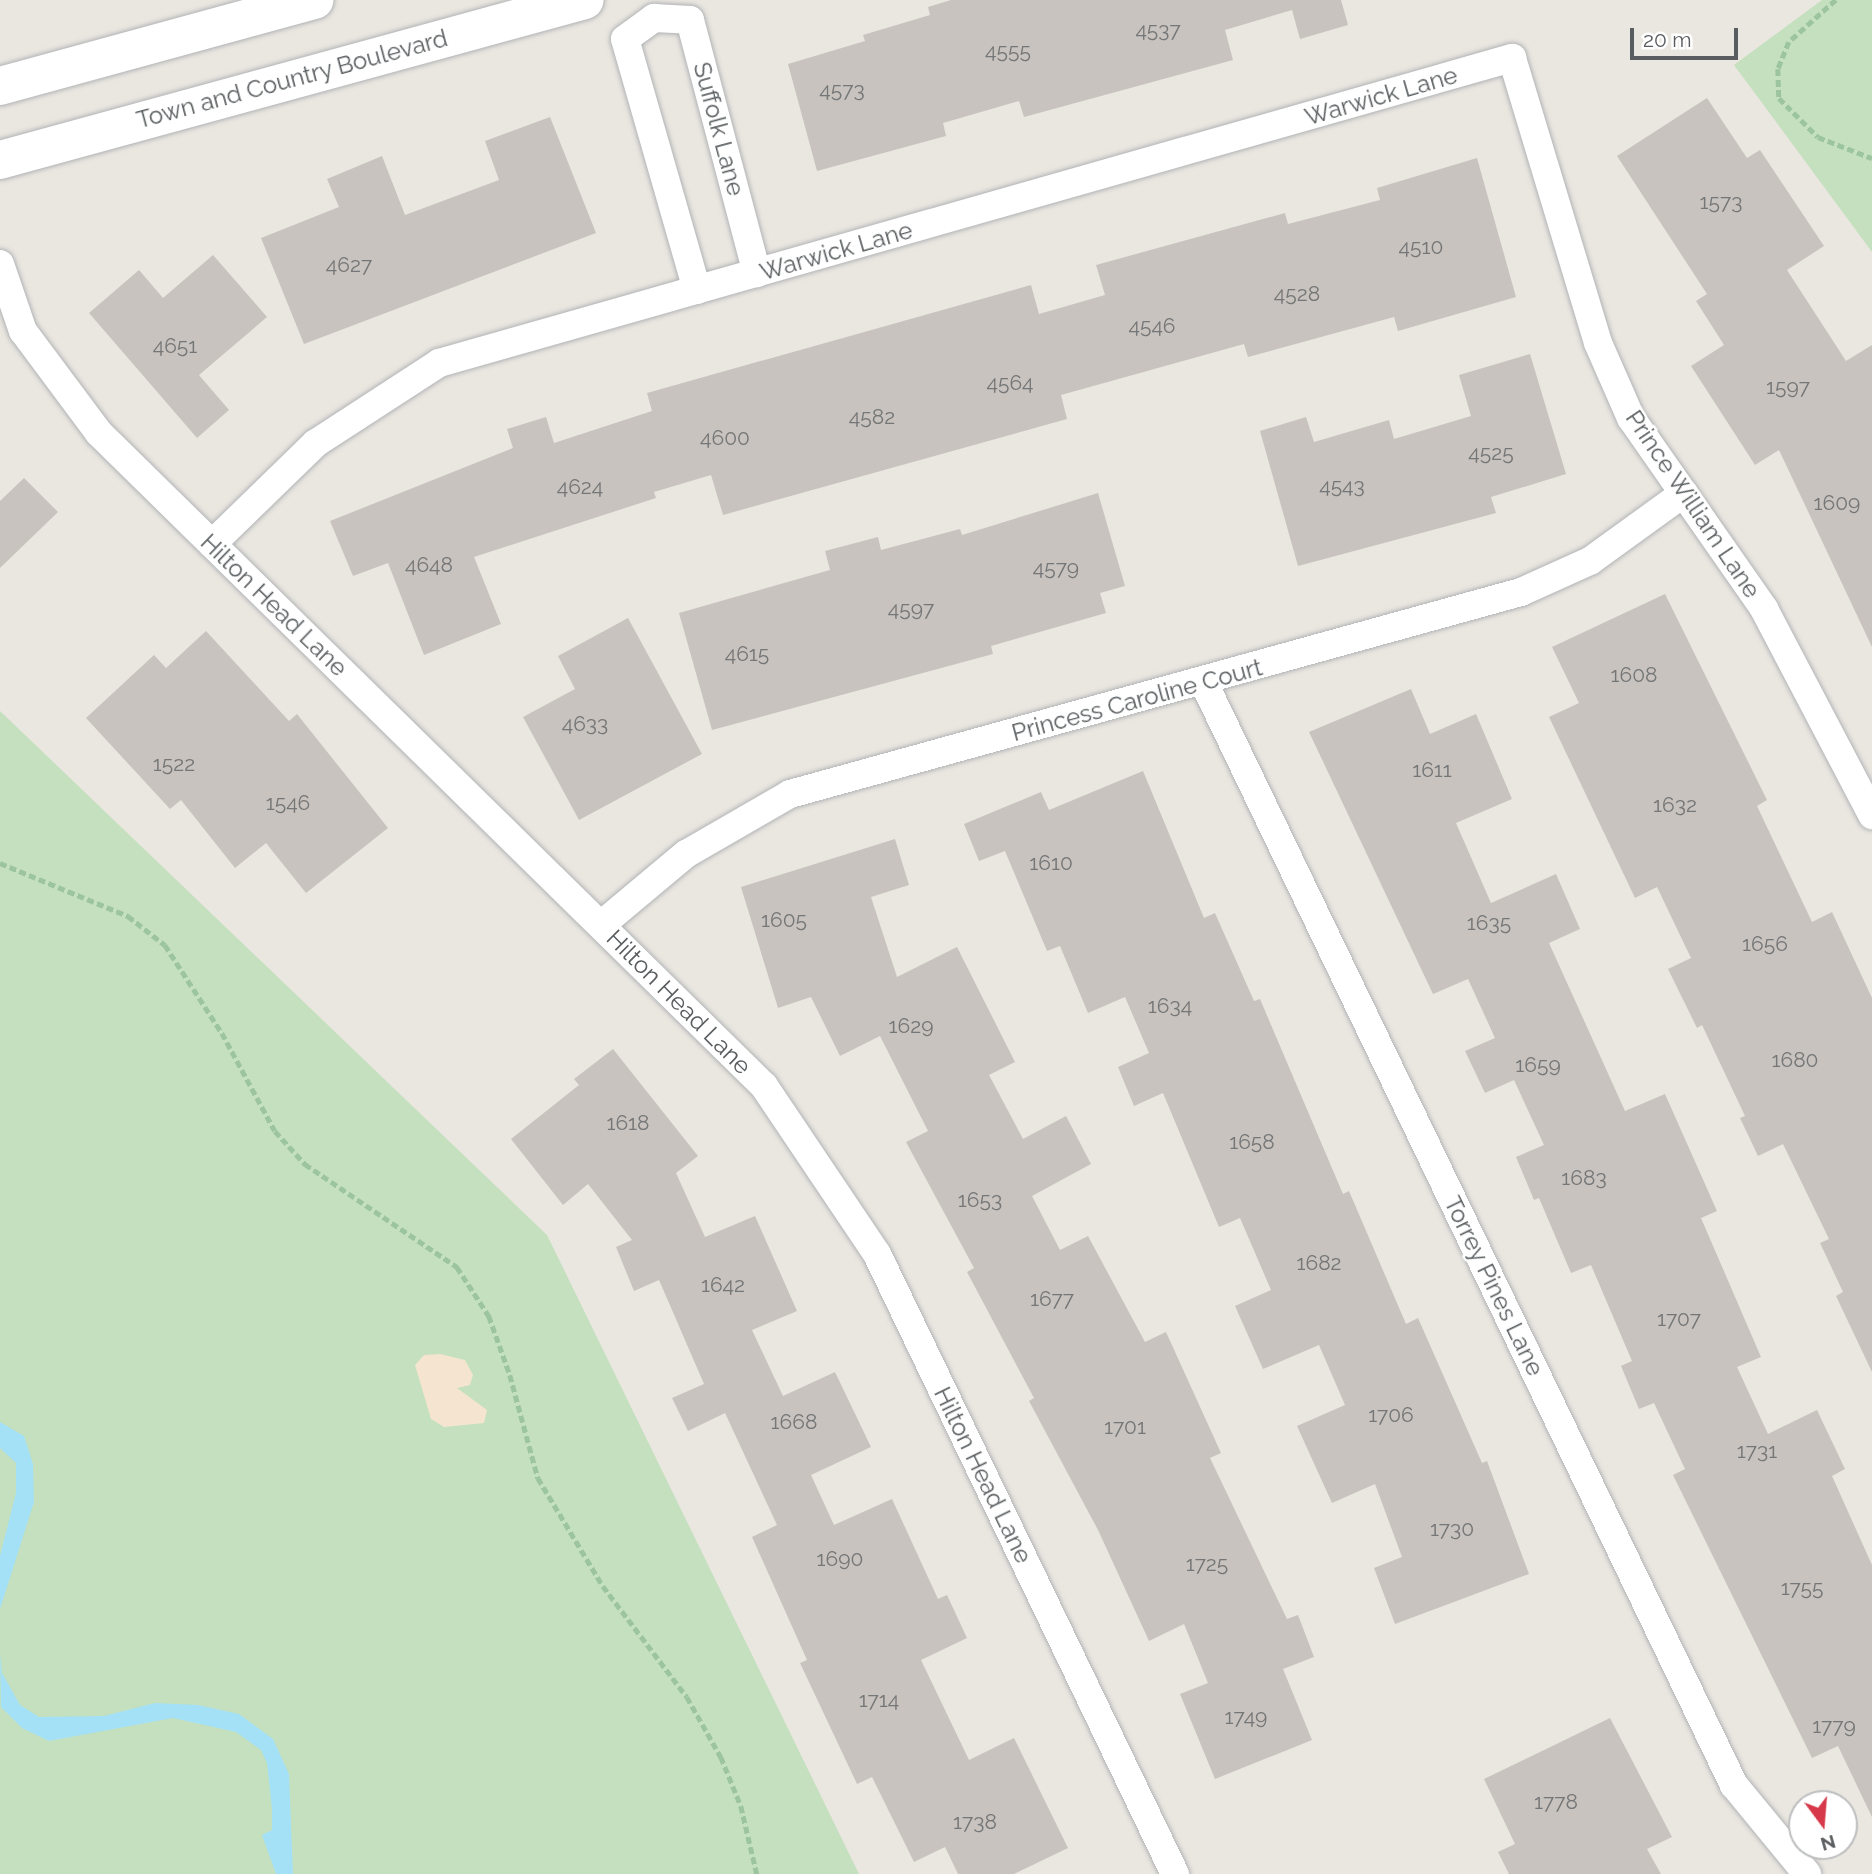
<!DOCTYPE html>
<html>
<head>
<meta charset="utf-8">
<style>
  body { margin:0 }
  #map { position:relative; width:1872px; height:1874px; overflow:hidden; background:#eae6e0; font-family:Raleway,sans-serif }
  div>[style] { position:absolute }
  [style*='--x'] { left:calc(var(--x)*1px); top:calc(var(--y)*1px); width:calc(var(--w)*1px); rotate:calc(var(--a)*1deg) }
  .green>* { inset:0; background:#c4e0be }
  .sand>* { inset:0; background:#f5e5d0 }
  .water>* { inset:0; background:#a4e1f6 }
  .building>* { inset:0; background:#c8c3be }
  .path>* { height:4.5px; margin-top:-2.25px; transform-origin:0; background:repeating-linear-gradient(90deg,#9cc49f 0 7px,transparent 0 10.5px) }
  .roads { filter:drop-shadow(0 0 2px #b1b4b6) drop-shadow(0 0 2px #b1b4b6) }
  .minor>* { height:28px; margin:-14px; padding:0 14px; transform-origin:14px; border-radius:14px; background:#fff }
  .secondary>* { height:38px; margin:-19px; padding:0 19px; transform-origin:19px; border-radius:19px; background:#fff }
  span { translate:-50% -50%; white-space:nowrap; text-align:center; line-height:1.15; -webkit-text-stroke:5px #fff; paint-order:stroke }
  .number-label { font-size:21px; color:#757677 }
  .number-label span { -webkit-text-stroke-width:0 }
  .street-label { font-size:24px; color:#595d5f }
  .north { position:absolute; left:1788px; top:1790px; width:70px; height:70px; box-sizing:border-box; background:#fff; border:2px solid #bdbebf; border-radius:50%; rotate:164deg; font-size:19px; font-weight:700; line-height:28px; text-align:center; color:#595d5f }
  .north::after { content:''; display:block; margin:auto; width:24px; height:32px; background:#d63a4a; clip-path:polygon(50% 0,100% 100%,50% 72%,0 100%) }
  .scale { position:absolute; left:1630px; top:28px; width:108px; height:32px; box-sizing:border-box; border:4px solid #595d5f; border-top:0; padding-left:9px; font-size:21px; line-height:24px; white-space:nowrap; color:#595d5f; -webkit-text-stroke:5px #fff; paint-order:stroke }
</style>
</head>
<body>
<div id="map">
  <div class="green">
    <i style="clip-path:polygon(1822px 0,1872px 0,1872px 252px,1734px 65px)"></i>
    <i style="clip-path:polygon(0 711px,547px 1235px,859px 1874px,0 1874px)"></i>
  </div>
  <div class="sand">
    <i style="clip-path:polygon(440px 1354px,465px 1360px,473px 1375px,470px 1385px,457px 1388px,487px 1410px,484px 1423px,444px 1427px,431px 1419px,415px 1365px,424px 1355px)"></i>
  </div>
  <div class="water">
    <i style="clip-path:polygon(0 1422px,24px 1436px,33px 1464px,34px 1502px,0 1609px,0 1556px,16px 1493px,16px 1463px,0 1448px)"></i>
    <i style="clip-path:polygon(0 1654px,2px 1673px,20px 1705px,39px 1717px,104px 1716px,155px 1703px,198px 1705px,239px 1714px,273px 1739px,289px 1774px,293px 1874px,276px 1874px,262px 1835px,272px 1830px,272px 1809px,267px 1763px,261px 1750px,236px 1732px,173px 1718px,49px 1741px,22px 1728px,1px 1707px)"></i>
  </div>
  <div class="building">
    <i style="clip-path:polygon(951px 0,1341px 0,1348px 25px,1300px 39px,1292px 10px,1225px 30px,1233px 60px,1024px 117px,1019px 101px,943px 123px,946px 136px,817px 171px,788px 64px,865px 41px,863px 35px,930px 15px,928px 7px)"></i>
    <i style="clip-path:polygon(1707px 98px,1747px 158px,1760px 150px,1824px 246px,1787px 270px,1846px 361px,1872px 345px,1872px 647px,1779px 450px,1755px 465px,1691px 366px,1724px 345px,1696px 301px,1707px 294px,1617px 156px)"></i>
    <i style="clip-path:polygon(550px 117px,596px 233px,304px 344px,261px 238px,339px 207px,327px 179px,382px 156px,405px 215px,499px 180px,485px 141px)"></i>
    <i style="clip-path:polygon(1477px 158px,1516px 297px,1398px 331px,1394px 317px,1248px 357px,1244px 344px,1061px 395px,1067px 419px,723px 515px,711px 475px,654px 492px,656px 498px,474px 557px,501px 624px,424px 655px,388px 563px,353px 576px,330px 521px,513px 448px,507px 429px,546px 417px,554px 443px,652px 411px,647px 393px,1031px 285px,1039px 314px,1105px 295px,1096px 265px,1285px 213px,1288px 224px,1380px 200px,1377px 188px)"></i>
    <i style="clip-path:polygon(213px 255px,267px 317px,199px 375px,229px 410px,197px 438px,89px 313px,139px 270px,163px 298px)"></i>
    <i style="clip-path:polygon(1530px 354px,1566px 474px,1491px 497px,1496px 513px,1298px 566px,1260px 431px,1306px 417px,1314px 442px,1389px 420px,1394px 439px,1471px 416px,1459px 375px)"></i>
    <i style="clip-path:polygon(24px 478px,58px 512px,0 568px,0 501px)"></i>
    <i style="clip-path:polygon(1098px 493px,1125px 586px,1100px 593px,1106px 613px,991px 646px,993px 654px,712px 730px,679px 613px,830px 570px,825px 551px,878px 537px,881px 550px,960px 529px,962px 535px)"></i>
    <i style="clip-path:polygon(1665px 594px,1767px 800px,1757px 806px,1812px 922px,1832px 912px,1872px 998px,1872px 1372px,1836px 1296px,1843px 1292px,1820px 1243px,1829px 1239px,1783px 1144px,1758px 1156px,1740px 1118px,1745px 1116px,1702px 1025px,1697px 1028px,1668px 969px,1691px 958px,1657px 887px,1635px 898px,1549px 717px,1579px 703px,1552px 647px)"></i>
    <i style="clip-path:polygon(628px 618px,702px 754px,579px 820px,523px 717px,575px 689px,558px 656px)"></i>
    <i style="clip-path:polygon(206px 631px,289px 721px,297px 714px,388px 828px,306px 893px,266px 843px,235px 868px,181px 800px,170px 809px,86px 718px,154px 655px,166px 668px)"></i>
    <i style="clip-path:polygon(1411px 689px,1430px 734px,1476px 714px,1512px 799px,1456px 823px,1491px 903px,1556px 874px,1580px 929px,1549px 943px,1625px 1111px,1665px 1094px,1717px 1211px,1701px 1218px,1761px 1357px,1737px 1367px,1768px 1434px,1817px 1410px,1845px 1469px,1832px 1476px,1872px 1565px,1872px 1817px,1838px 1746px,1812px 1758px,1673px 1475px,1685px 1469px,1654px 1403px,1639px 1409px,1621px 1366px,1632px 1361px,1591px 1265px,1571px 1273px,1539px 1198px,1534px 1200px,1516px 1157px,1544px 1145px,1514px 1080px,1485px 1093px,1465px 1051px,1495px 1038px,1468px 979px,1433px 994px,1309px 732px)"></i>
    <i style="clip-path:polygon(1143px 771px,1204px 918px,1215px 913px,1254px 1001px,1260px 999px,1343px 1194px,1349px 1191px,1406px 1324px,1418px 1318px,1482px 1463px,1487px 1461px,1529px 1574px,1395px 1624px,1374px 1568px,1402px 1557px,1375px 1484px,1332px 1503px,1297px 1426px,1345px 1405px,1319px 1345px,1263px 1369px,1235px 1306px,1271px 1290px,1240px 1218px,1219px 1227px,1163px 1093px,1134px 1106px,1118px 1067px,1149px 1053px,1125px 997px,1088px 1013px,1060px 946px,1047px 951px,1005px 851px,979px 861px,964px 824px,1041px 792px,1049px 810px)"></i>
    <i style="clip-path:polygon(895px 839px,909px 885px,871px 897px,897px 977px,957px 947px,1015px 1062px,989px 1075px,1023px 1139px,1066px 1116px,1091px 1164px,1032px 1196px,1060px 1250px,1088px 1236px,1145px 1342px,1166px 1332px,1221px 1453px,1210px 1458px,1287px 1619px,1298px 1615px,1314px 1657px,1283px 1669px,1312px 1740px,1215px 1779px,1180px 1694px,1208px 1683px,1184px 1624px,1149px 1641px,1098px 1530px,1029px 1401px,1034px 1398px,967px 1272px,974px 1268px,906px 1142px,928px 1131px,880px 1036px,840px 1056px,811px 997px,778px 1008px,741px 887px)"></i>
    <i style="clip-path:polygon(613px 1049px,698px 1156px,676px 1173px,705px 1237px,755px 1216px,797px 1311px,752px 1330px,783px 1396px,835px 1372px,871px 1447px,811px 1475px,834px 1525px,892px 1499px,938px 1599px,947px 1595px,967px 1638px,921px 1660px,969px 1760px,1014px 1738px,1068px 1848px,1014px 1874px,958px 1874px,945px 1847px,914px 1862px,872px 1777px,857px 1784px,800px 1663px,807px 1660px,752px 1537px,777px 1525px,725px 1413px,688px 1431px,672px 1398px,704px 1384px,659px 1280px,634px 1291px,616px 1247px,632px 1240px,588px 1184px,563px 1205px,511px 1139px,579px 1085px,574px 1079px)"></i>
    <i style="clip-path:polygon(1610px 1718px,1672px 1837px,1647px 1849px,1661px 1874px,1509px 1874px,1498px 1852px,1515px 1844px,1484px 1779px)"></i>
  </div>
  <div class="path">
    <i style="--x:1836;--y:0;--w:63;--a:138.2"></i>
    <i style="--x:1789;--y:42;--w:29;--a:112"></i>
    <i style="--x:1778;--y:69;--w:29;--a:88"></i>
    <i style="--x:1779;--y:98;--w:55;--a:45"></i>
    <i style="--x:1818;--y:137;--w:58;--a:21.3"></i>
    <i style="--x:0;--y:863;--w:139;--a:22.5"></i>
    <i style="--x:128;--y:916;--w:47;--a:38.1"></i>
    <i style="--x:165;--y:945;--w:105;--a:57.1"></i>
    <i style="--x:222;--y:1033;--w:111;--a:61.6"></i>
    <i style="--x:275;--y:1131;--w:45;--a:47.7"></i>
    <i style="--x:305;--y:1164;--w:184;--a:34.1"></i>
    <i style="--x:457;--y:1267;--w:59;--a:56.9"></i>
    <i style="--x:489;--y:1316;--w:63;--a:70.4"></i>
    <i style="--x:510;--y:1375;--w:107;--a:74.8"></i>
    <i style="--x:538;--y:1478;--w:126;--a:59"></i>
    <i style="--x:603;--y:1586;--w:139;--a:52.9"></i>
    <i style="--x:687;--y:1697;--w:69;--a:60.5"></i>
    <i style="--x:721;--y:1757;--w:53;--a:67.8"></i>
    <i style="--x:741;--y:1806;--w:70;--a:76.8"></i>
  </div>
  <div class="roads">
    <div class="minor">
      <i style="--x:0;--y:264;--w:71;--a:71.1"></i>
      <i style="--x:23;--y:331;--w:127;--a:53.3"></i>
      <i style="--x:99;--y:433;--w:932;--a:44.48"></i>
      <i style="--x:764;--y:1086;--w:202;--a:56.1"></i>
      <i style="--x:877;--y:1254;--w:688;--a:64.33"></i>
      <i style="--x:697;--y:290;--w:261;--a:-106"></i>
      <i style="--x:625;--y:39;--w:36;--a:-36"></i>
      <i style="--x:654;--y:18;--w:36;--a:3"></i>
      <i style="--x:690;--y:20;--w:262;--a:75.2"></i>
      <i style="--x:212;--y:544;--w:145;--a:-44.2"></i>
      <i style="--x:316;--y:443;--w:147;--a:-33"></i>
      <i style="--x:439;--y:363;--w:1116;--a:-15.87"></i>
      <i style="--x:1512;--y:58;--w:298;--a:73.2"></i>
      <i style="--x:1598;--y:343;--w:82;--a:66.3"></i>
      <i style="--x:1631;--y:418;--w:233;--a:55.1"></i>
      <i style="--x:1764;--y:609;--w:233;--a:62.3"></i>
      <i style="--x:1204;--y:683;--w:1223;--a:64.32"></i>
      <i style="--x:1734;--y:1785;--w:115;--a:50.6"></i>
      <i style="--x:601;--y:925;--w:111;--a:-39.9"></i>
      <i style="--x:686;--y:854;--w:120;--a:-30"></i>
      <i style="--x:790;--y:794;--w:758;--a:-15.45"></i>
      <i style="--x:1521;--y:592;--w:76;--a:-24.2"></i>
      <i style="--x:1590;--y:561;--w:116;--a:-35.9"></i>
    </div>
    <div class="secondary">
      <i style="--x:0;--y:86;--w:326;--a:-15.3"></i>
      <i style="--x:0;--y:160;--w:606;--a:-15.3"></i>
    </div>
  </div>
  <div class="number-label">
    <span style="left:1158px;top:30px">4537</span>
    <span style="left:1008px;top:51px">4555</span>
    <span style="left:842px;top:90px">4573</span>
    <span style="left:1721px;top:202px">1573</span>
    <span style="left:1421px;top:247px">4510</span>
    <span style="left:349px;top:265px">4627</span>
    <span style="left:1297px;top:294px">4528</span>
    <span style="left:1152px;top:326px">4546</span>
    <span style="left:175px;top:346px">4651</span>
    <span style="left:1010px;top:383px">4564</span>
    <span style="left:1788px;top:387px">1597</span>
    <span style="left:872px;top:417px">4582</span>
    <span style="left:725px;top:438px">4600</span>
    <span style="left:1491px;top:453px">4525</span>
    <span style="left:1342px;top:486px">4543</span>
    <span style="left:580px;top:487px">4624</span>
    <span style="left:1837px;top:503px">1609</span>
    <span style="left:429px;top:565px">4648</span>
    <span style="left:1056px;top:568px">4579</span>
    <span style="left:911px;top:609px">4597</span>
    <span style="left:747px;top:654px">4615</span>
    <span style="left:1634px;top:675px">1608</span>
    <span style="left:585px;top:724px">4633</span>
    <span style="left:174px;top:764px">1522</span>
    <span style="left:1432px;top:770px">1611</span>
    <span style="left:288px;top:803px">1546</span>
    <span style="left:1675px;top:805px">1632</span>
    <span style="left:1051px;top:863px">1610</span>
    <span style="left:784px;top:920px">1605</span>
    <span style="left:1489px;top:923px">1635</span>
    <span style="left:1765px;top:944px">1656</span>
    <span style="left:1170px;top:1006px">1634</span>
    <span style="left:911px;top:1026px">1629</span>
    <span style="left:1795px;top:1060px">1680</span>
    <span style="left:1538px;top:1065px">1659</span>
    <span style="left:628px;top:1123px">1618</span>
    <span style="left:1252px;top:1142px">1658</span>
    <span style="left:1584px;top:1178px">1683</span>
    <span style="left:980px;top:1200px">1653</span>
    <span style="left:1319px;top:1263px">1682</span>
    <span style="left:723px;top:1285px">1642</span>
    <span style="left:1052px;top:1299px">1677</span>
    <span style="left:1679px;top:1319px">1707</span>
    <span style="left:1391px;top:1415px">1706</span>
    <span style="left:794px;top:1422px">1668</span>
    <span style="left:1125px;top:1427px">1701</span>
    <span style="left:1757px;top:1451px">1731</span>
    <span style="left:1452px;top:1529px">1730</span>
    <span style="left:840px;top:1559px">1690</span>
    <span style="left:1207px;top:1564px">1725</span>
    <span style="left:1802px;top:1588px">1755</span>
    <span style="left:879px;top:1700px">1714</span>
    <span style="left:1246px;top:1717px">1749</span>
    <span style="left:1834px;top:1726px">1779</span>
    <span style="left:1556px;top:1802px">1778</span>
    <span style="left:975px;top:1822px">1738</span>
  </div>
  <div class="street-label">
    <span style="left:292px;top:79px;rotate:-15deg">Town and Country Boulevard</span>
    <span style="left:1381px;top:96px;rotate:-16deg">Warwick Lane</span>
    <span style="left:719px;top:129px;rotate:75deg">Suffolk Lane</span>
    <span style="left:836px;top:251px;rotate:-16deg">Warwick Lane</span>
    <span style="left:1693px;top:504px;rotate:56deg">Prince William Lane</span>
    <span style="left:274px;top:605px;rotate:44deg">Hilton Head Lane</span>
    <span style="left:1137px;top:700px;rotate:-15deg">Princess Caroline Court</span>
    <span style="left:679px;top:1002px;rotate:45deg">Hilton Head Lane</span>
    <span style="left:1494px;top:1286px;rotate:64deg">Torrey Pines Lane</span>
    <span style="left:983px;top:1475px;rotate:64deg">Hilton Head Lane</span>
  </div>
  <div class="north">N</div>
  <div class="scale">20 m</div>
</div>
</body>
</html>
